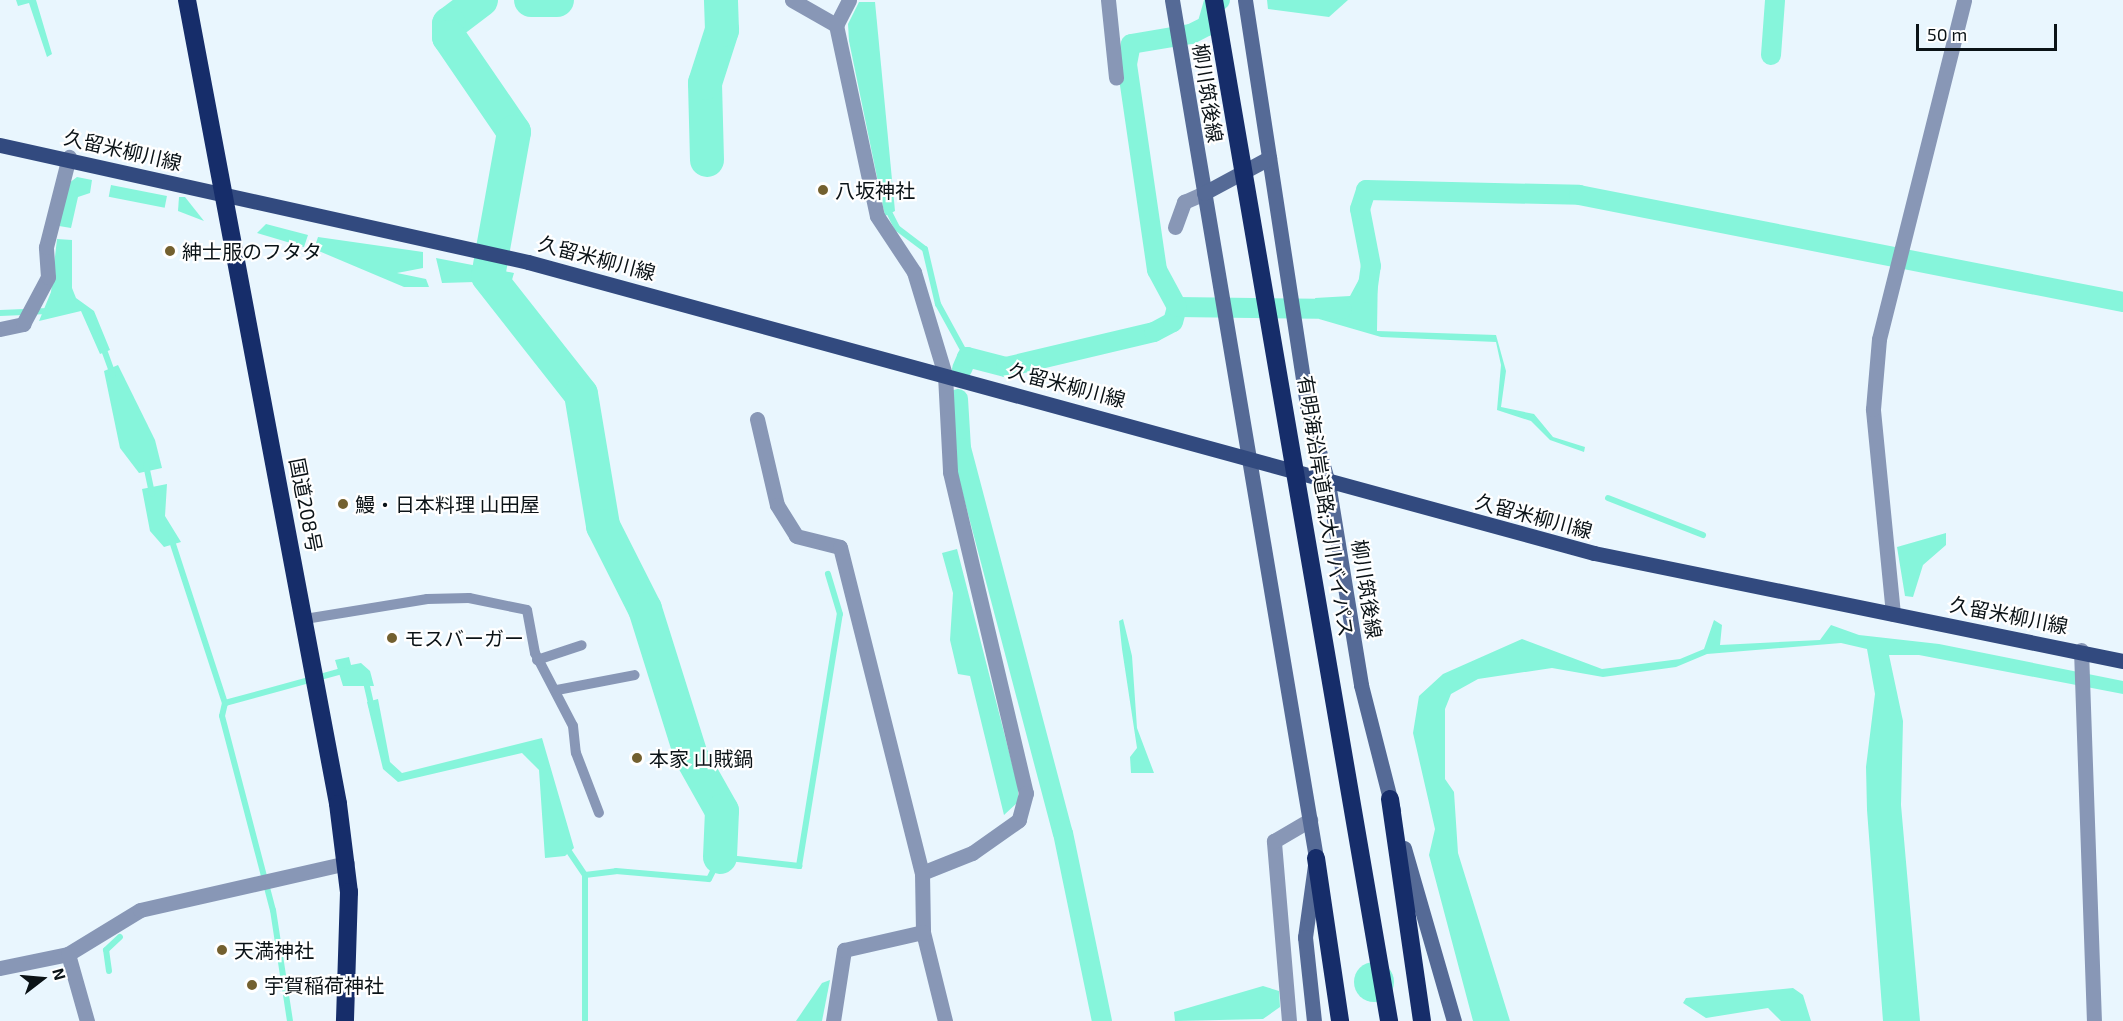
<!DOCTYPE html>
<html>
<head>
<meta charset="utf-8">
<style>
  body { margin:0 }
  #map { position:relative; width:2123px; height:1021px; overflow:hidden; background:#e9f6fe; font-family:"Exo 2","Noto Sans JP",sans-serif }
  div>[style] { position:absolute }
  [style*='--x'] { left:calc(var(--x)*1px); top:calc(var(--y)*1px); width:calc(var(--w)*1px); rotate:calc(var(--a)*1deg) }
  .water>* { inset:0; background:#86f5db; transform-origin:0 0 }
  .round { border-radius:50% }
  .stream>* { height:6px; margin:-3px; padding:0 3px; transform-origin:3px; border-radius:3px; background:#86f5db }
  .canal>* { height:20px; margin:-10px; padding:0 10px; transform-origin:10px; border-radius:10px; background:#86f5db }
  .river>* { height:34px; margin:-17px; padding:0 17px; transform-origin:17px; border-radius:17px; background:#86f5db }
  .lane>* { height:10px; margin:-5px; padding:0 5px; transform-origin:5px; border-radius:5px; background:#8897b6 }
  .street>* { height:15px; margin:-7.5px; padding:0 7.5px; transform-origin:7.5px; border-radius:7.5px; background:#8897b6 }
  .secondary>* { height:15px; margin:-7.5px; padding:0 7.5px; transform-origin:7.5px; border-radius:7.5px; background:#556a96 }
  .primary>* { height:15px; margin:-7.5px; padding:0 7.5px; transform-origin:7.5px; border-radius:7.5px; background:#324a7f }
  .highway>* { height:18px; margin:-9px; padding:0 9px; transform-origin:9px; border-radius:9px; background:#162d6a }
  .highway-bridge>* { height:18px; margin:-9px; padding:0 9px; transform-origin:9px; border-radius:9px; background:#162d6a }
  .dots>* { width:16px; height:16px; translate:-50% -50%; box-sizing:border-box; border:3px solid #fff; border-radius:50% }
  span { translate:-50% -50%; white-space:nowrap; text-align:center; line-height:1.15; -webkit-text-stroke:4.5px #fff; paint-order:stroke }
  .street-label { font-size:20px; color:#0b1317 }
  .poi-label { font-size:20px; color:#0b1317 }
  .left { translate:0 -50%; text-align:left }
  .north { position:absolute; left:12px; top:949px; width:60px; height:60px; -webkit-text-stroke:4px #fff; paint-order:stroke; rotate:74deg; font-size:16px; font-weight:700; line-height:24px; text-align:center; color:#0b1317 }
  .north::after { content:''; display:block; margin:auto; width:21px; height:27px; background:#0b1317; clip-path:polygon(50% 0,100% 100%,50% 72%,0 100%) }
  .scale { position:absolute; left:1916px; top:24px; width:141px; height:27px; box-sizing:border-box; border:3px solid #0b1317; border-top:0; padding-left:8px; font-size:18px; line-height:21px; white-space:nowrap; color:#0b1317; -webkit-text-stroke:4px #fff; paint-order:stroke }
</style>
</head>
<body>
<div id="map">
  <div class="water">
    <i style="clip-path:polygon(16px 0,36px 0,52px 54px,47px 57px,29px 3px,18px 6px)"></i>
    <i style="clip-path:polygon(1267px 0,1348px 0,1329px 17px,1268px 9px)"></i>
    <i style="clip-path:polygon(859px 2px,875px 2px,895px 211px,885px 216px,849px 41px,848px 24px)"></i>
    <i style="clip-path:polygon(77px 177px,92px 180px,90px 193px,78px 197px,71px 228px,59px 226px,65px 186px)"></i>
    <i style="left:111px;top:185px;width:57px;height:12px;rotate:11deg"></i>
    <i style="clip-path:polygon(179px 197px,185px 197px,204px 221px,178px 211px)"></i>
    <i style="clip-path:polygon(266px 224px,308px 235px,304px 247px,257px 233px)"></i>
    <i style="clip-path:polygon(318px 237px,423px 252px,423px 268px,397px 273px,426px 279px,429px 287px,404px 287px,314px 249px)"></i>
    <i style="clip-path:polygon(57px 239px,72px 240px,72px 288px,76px 298px,94px 311px,110px 350px,100px 354px,81px 311px,39px 321px,51px 292px)"></i>
    <i style="clip-path:polygon(436px 258px,514px 273px,509px 290px,557px 348px,541px 364px,475px 282px,442px 283px)"></i>
    <i style="clip-path:polygon(1378px 268px,1377px 331px,1496px 335px,1506px 371px,1501px 407px,1534px 414px,1553px 437px,1585px 447px,1584px 452px,1550px 440px,1531px 421px,1497px 410px,1501px 365px,1496px 342px,1381px 337px,1319px 319px,1315px 298px,1350px 296px,1364px 270px)"></i>
    <i style="left:1234px;top:298px;width:48px;height:19px;rotate:1deg"></i>
    <i style="clip-path:polygon(118px 365px,155px 440px,162px 468px,139px 473px,120px 448px,104px 371px)"></i>
    <i style="clip-path:polygon(167px 484px,165px 516px,181px 542px,164px 547px,150px 531px,142px 489px)"></i>
    <i style="clip-path:polygon(1946px 533px,1946px 545px,1923px 565px,1913px 597px,1905px 596px,1897px 547px)"></i>
    <i style="clip-path:polygon(957px 549px,1018px 787px,1018px 802px,1004px 815px,970px 676px,958px 674px,950px 640px,953px 593px,942px 553px)"></i>
    <i style="clip-path:polygon(1123px 619px,1132px 656px,1137px 728px,1154px 773px,1131px 773px,1130px 757px,1137px 748px,1122px 649px,1119px 621px)"></i>
    <i style="clip-path:polygon(1714px 620px,1722px 625px,1720px 645px,1820px 640px,1831px 625px,1859px 635px,1939px 644px,2123px 681px,2123px 694px,1919px 655px,1889px 655px,1903px 721px,1901px 805px,1920px 1021px,1883px 1021px,1867px 810px,1866px 767px,1875px 694px,1867px 649px,1841px 643px,1707px 654px,1676px 667px,1603px 677px,1552px 668px,1478px 679px,1451px 694px,1445px 709px,1445px 779px,1454px 792px,1458px 853px,1510px 1021px,1473px 1021px,1429px 855px,1435px 829px,1413px 733px,1419px 696px,1443px 674px,1522px 639px,1602px 669px,1680px 659px,1704px 649px)"></i>
    <i style="clip-path:polygon(349px 657px,351px 665px,361px 663px,370px 671px,374px 686px,343px 686px,335px 660px)"></i>
    <i style="clip-path:polygon(378px 699px,390px 762px,402px 773px,542px 738px,574px 848px,565px 856px,545px 858px,539px 770px,522px 753px,398px 782px,383px 769px,367px 702px)"></i>
    <i class="round" style="left:1354px;top:962px;width:40px;height:40px"></i>
    <i style="clip-path:polygon(830px 980px,822px 1021px,796px 1021px,822px 983px)"></i>
    <i style="clip-path:polygon(1263px 986px,1279px 991px,1280px 1007px,1263px 1019px,1175px 1021px,1174px 1012px)"></i>
    <i style="clip-path:polygon(1793px 988px,1803px 995px,1811px 1021px,1781px 1021px,1768px 1008px,1706px 1018px,1683px 1003px,1686px 998px)"></i>
  </div>
  <div class="stream">
    <i style="--x:886;--y:206;--w:25;--a:63"></i>
    <i style="--x:897;--y:228;--w:35;--a:37"></i>
    <i style="--x:925;--y:249;--w:57;--a:76.7"></i>
    <i style="--x:938;--y:304;--w:60;--a:61.3"></i>
    <i style="--x:0;--y:313;--w:48;--a:-2.4"></i>
    <i style="--x:103;--y:347;--w:29;--a:70"></i>
    <i style="--x:146;--y:465;--w:29;--a:78"></i>
    <i style="--x:1608;--y:498;--w:102;--a:21.3"></i>
    <i style="--x:171;--y:538;--w:174;--a:71.9"></i>
    <i style="--x:225;--y:703;--w:13;--a:103"></i>
    <i style="--x:222;--y:716;--w:201;--a:75.3"></i>
    <i style="--x:273;--y:910;--w:112;--a:81.3"></i>
    <i style="--x:366;--y:682;--w:26;--a:77"></i>
    <i style="--x:225;--y:703;--w:125;--a:-15.3"></i>
    <i style="--x:566;--y:847;--w:34;--a:56"></i>
    <i style="--x:585;--y:875;--w:31;--a:-7"></i>
    <i style="--x:616;--y:871;--w:93;--a:4.9"></i>
    <i style="--x:709;--y:879;--w:25;--a:-63"></i>
    <i style="--x:720;--y:857;--w:80;--a:6.5"></i>
    <i style="--x:799;--y:866;--w:255;--a:-80.8"></i>
    <i style="--x:840;--y:614;--w:42;--a:-106.7"></i>
    <i style="--x:585;--y:875;--w:146;--a:90"></i>
    <i style="--x:109;--y:971;--w:21;--a:-98"></i>
    <i style="--x:106;--y:950;--w:19;--a:-43"></i>
  </div>
  <div class="canal">
    <i style="--x:1771;--y:55;--w:55;--a:-85.8"></i>
    <i style="--x:1367;--y:293;--w:27;--a:-82"></i>
    <i style="--x:1371;--y:266;--w:58;--a:-100.9"></i>
    <i style="--x:1360;--y:209;--w:20;--a:-72"></i>
    <i style="--x:1366;--y:190;--w:213;--a:1.3"></i>
    <i style="--x:1579;--y:195;--w:554;--a:11.13"></i>
    <i style="--x:1177;--y:307;--w:165;--a:0.7"></i>
    <i style="--x:962;--y:369;--w:13;--a:-67"></i>
    <i style="--x:967;--y:357;--w:40;--a:14.4"></i>
    <i style="--x:1006;--y:367;--w:152;--a:-13.3"></i>
    <i style="--x:1154;--y:332;--w:21;--a:-28"></i>
    <i style="--x:1173;--y:322;--w:16;--a:-75"></i>
    <i style="--x:1177;--y:307;--w:42;--a:-118.4"></i>
    <i style="--x:1157;--y:270;--w:208;--a:-98.3"></i>
    <i style="--x:1127;--y:64;--w:20;--a:-79"></i>
    <i style="--x:1131;--y:44;--w:61;--a:-9.5"></i>
    <i style="--x:1191;--y:34;--w:18;--a:-27"></i>
    <i style="--x:1207;--y:26;--w:26;--a:-74"></i>
    <i style="--x:1214;--y:1;--w:6;--a:-9"></i>
    <i style="--x:958;--y:399;--w:49;--a:86.5"></i>
    <i style="--x:961;--y:448;--w:398;--a:75.2"></i>
    <i style="--x:1063;--y:833;--w:192;--a:78.3"></i>
  </div>
  <div class="river">
    <i style="--x:481;--y:0;--w:40;--a:143"></i>
    <i style="--x:449;--y:24;--w:13;--a:90"></i>
    <i style="--x:449;--y:37;--w:115;--a:55.6"></i>
    <i style="--x:514;--y:132;--w:146;--a:100.2"></i>
    <i style="--x:488;--y:276;--w:150;--a:51.8"></i>
    <i style="--x:581;--y:394;--w:134;--a:80.5"></i>
    <i style="--x:603;--y:526;--w:93;--a:63.2"></i>
    <i style="--x:645;--y:609;--w:154;--a:72.6"></i>
    <i style="--x:691;--y:756;--w:63;--a:60.6"></i>
    <i style="--x:722;--y:811;--w:46;--a:92.5"></i>
    <i style="--x:531;--y:0;--w:26;--a:0"></i>
    <i style="--x:707;--y:160;--w:77;--a:-91.5"></i>
    <i style="--x:705;--y:83;--w:56;--a:-72.2"></i>
    <i style="--x:722;--y:30;--w:30;--a:-92"></i>
  </div>
  <div class="lane">
    <i style="--x:305;--y:619;--w:124;--a:-9.3"></i>
    <i style="--x:427;--y:599;--w:42;--a:-1.4"></i>
    <i style="--x:469;--y:598;--w:59;--a:11.7"></i>
    <i style="--x:527;--y:610;--w:44;--a:79.5"></i>
    <i style="--x:535;--y:653;--w:82;--a:62.5"></i>
    <i style="--x:573;--y:726;--w:27;--a:84"></i>
    <i style="--x:576;--y:753;--w:64;--a:69"></i>
    <i style="--x:537;--y:660;--w:47;--a:-18.4"></i>
    <i style="--x:557;--y:690;--w:79;--a:-10.9"></i>
  </div>
  <div class="street">
    <i style="--x:792;--y:0;--w:51;--a:29.6"></i>
    <i style="--x:849;--y:0;--w:28;--a:117"></i>
    <i style="--x:836;--y:25;--w:195;--a:77.9"></i>
    <i style="--x:877;--y:216;--w:67;--a:56.5"></i>
    <i style="--x:914;--y:272;--w:108;--a:73.2"></i>
    <i style="--x:945;--y:375;--w:97;--a:87"></i>
    <i style="--x:950;--y:472;--w:330;--a:76.7"></i>
    <i style="--x:1026;--y:793;--w:28;--a:105"></i>
    <i style="--x:1019;--y:820;--w:57;--a:144.9"></i>
    <i style="--x:972;--y:853;--w:54;--a:158.2"></i>
    <i style="--x:1108;--y:0;--w:78;--a:84.1"></i>
    <i style="--x:1175;--y:227;--w:27;--a:-70"></i>
    <i style="--x:1184;--y:202;--w:22;--a:-24"></i>
    <i style="--x:0;--y:329;--w:24;--a:-12"></i>
    <i style="--x:23;--y:324;--w:53;--a:-62"></i>
    <i style="--x:48;--y:277;--w:30;--a:-94"></i>
    <i style="--x:46;--y:247;--w:93;--a:-75.7"></i>
    <i style="--x:757;--y:419;--w:88;--a:76.9"></i>
    <i style="--x:777;--y:505;--w:36;--a:58"></i>
    <i style="--x:796;--y:536;--w:45;--a:14"></i>
    <i style="--x:840;--y:547;--w:336;--a:75.9"></i>
    <i style="--x:922;--y:873;--w:59;--a:89"></i>
    <i style="--x:923;--y:932;--w:92;--a:76.1"></i>
    <i style="--x:1893;--y:614;--w:206;--a:-95.6"></i>
    <i style="--x:1873;--y:409;--w:70;--a:-85.1"></i>
    <i style="--x:1879;--y:339;--w:349;--a:-75.9"></i>
    <i style="--x:2081;--y:650;--w:371;--a:88"></i>
    <i style="--x:68;--y:954;--w:70;--a:74.2"></i>
    <i style="--x:0;--y:968;--w:69;--a:-11.6"></i>
    <i style="--x:68;--y:954;--w:84;--a:-31.4"></i>
    <i style="--x:140;--y:910;--w:212;--a:-12.8"></i>
    <i style="--x:833;--y:1021;--w:72;--a:-81.2"></i>
    <i style="--x:844;--y:950;--w:81;--a:-12.8"></i>
    <i style="--x:1289;--y:1021;--w:181;--a:-94.8"></i>
    <i style="--x:1274;--y:841;--w:42;--a:-30.3"></i>
  </div>
  <div class="secondary">
    <i style="--x:1172;--y:0;--w:870;--a:80.47"></i>
    <i style="--x:1316;--y:858;--w:80;--a:97.9"></i>
    <i style="--x:1305;--y:937;--w:84;--a:83.9"></i>
    <i style="--x:1245;--y:0;--w:417;--a:81.3"></i>
    <i style="--x:1308;--y:412;--w:74;--a:74.3"></i>
    <i style="--x:1328;--y:483;--w:205;--a:80.7"></i>
    <i style="--x:1361;--y:685;--w:130;--a:75.7"></i>
    <i style="--x:1204;--y:193;--w:74;--a:-28.3"></i>
    <i style="--x:1404;--y:848;--w:180;--a:73.9"></i>
  </div>
  <div class="primary">
    <i style="--x:0;--y:145;--w:541;--a:12.49"></i>
    <i style="--x:528;--y:262;--w:1105;--a:15.27"></i>
    <i style="--x:1594;--y:553;--w:540;--a:11.54"></i>
  </div>
  <div class="highway">
    <i style="--x:187;--y:0;--w:818;--a:79.36"></i>
    <i style="--x:338;--y:804;--w:89;--a:82.9"></i>
    <i style="--x:349;--y:892;--w:129;--a:91.8"></i>
    <i style="--x:1390;--y:799;--w:224;--a:81.8"></i>
    <i style="--x:1316;--y:858;--w:165;--a:81.6"></i>
  </div>
  <div class="highway-bridge">
    <i style="--x:1214;--y:0;--w:1036;--a:80.27"></i>
  </div>
  <div class="dots">
    <i style="left:823px;top:190px;background:#73602f"></i>
    <i style="left:170px;top:251px;background:#73602f"></i>
    <i style="left:343px;top:504px;background:#73602f"></i>
    <i style="left:392px;top:638px;background:#73602f"></i>
    <i style="left:637px;top:758px;background:#73602f"></i>
    <i style="left:222px;top:950px;background:#73602f"></i>
    <i style="left:252px;top:985px;background:#73602f"></i>
  </div>
  <div class="street-label">
    <span style="left:1208px;top:93px;rotate:81deg">柳川筑後線</span>
    <span style="left:123px;top:150px;rotate:13deg">久留米柳川線</span>
    <span style="left:597px;top:258px;rotate:15deg">久留米柳川線</span>
    <span style="left:1067px;top:385px;rotate:15deg">久留米柳川線</span>
    <span style="left:306px;top:505px;rotate:79deg">国道208号</span>
    <span style="left:1326px;top:506px;rotate:81deg">有明海沿岸道路;大川バイパス</span>
    <span style="left:1534px;top:516px;rotate:15deg">久留米柳川線</span>
    <span style="left:1367px;top:589px;rotate:81deg">柳川筑後線</span>
    <span style="left:2009px;top:615px;rotate:11deg">久留米柳川線</span>
  </div>
  <div class="poi-label">
    <span class="left" style="left:835px;top:190px">八坂神社</span>
    <span class="left" style="left:182px;top:251px">紳士服のフタタ</span>
    <span class="left" style="left:355px;top:504px">鰻・日本料理 山田屋</span>
    <span class="left" style="left:404px;top:638px">モスバーガー</span>
    <span class="left" style="left:649px;top:758px">本家 山賊鍋</span>
    <span class="left" style="left:234px;top:950px">天満神社</span>
    <span class="left" style="left:264px;top:985px">宇賀稲荷神社</span>
  </div>
  <div class="north">N</div>
  <div class="scale">50 m</div>
</div>
</body>
</html>
